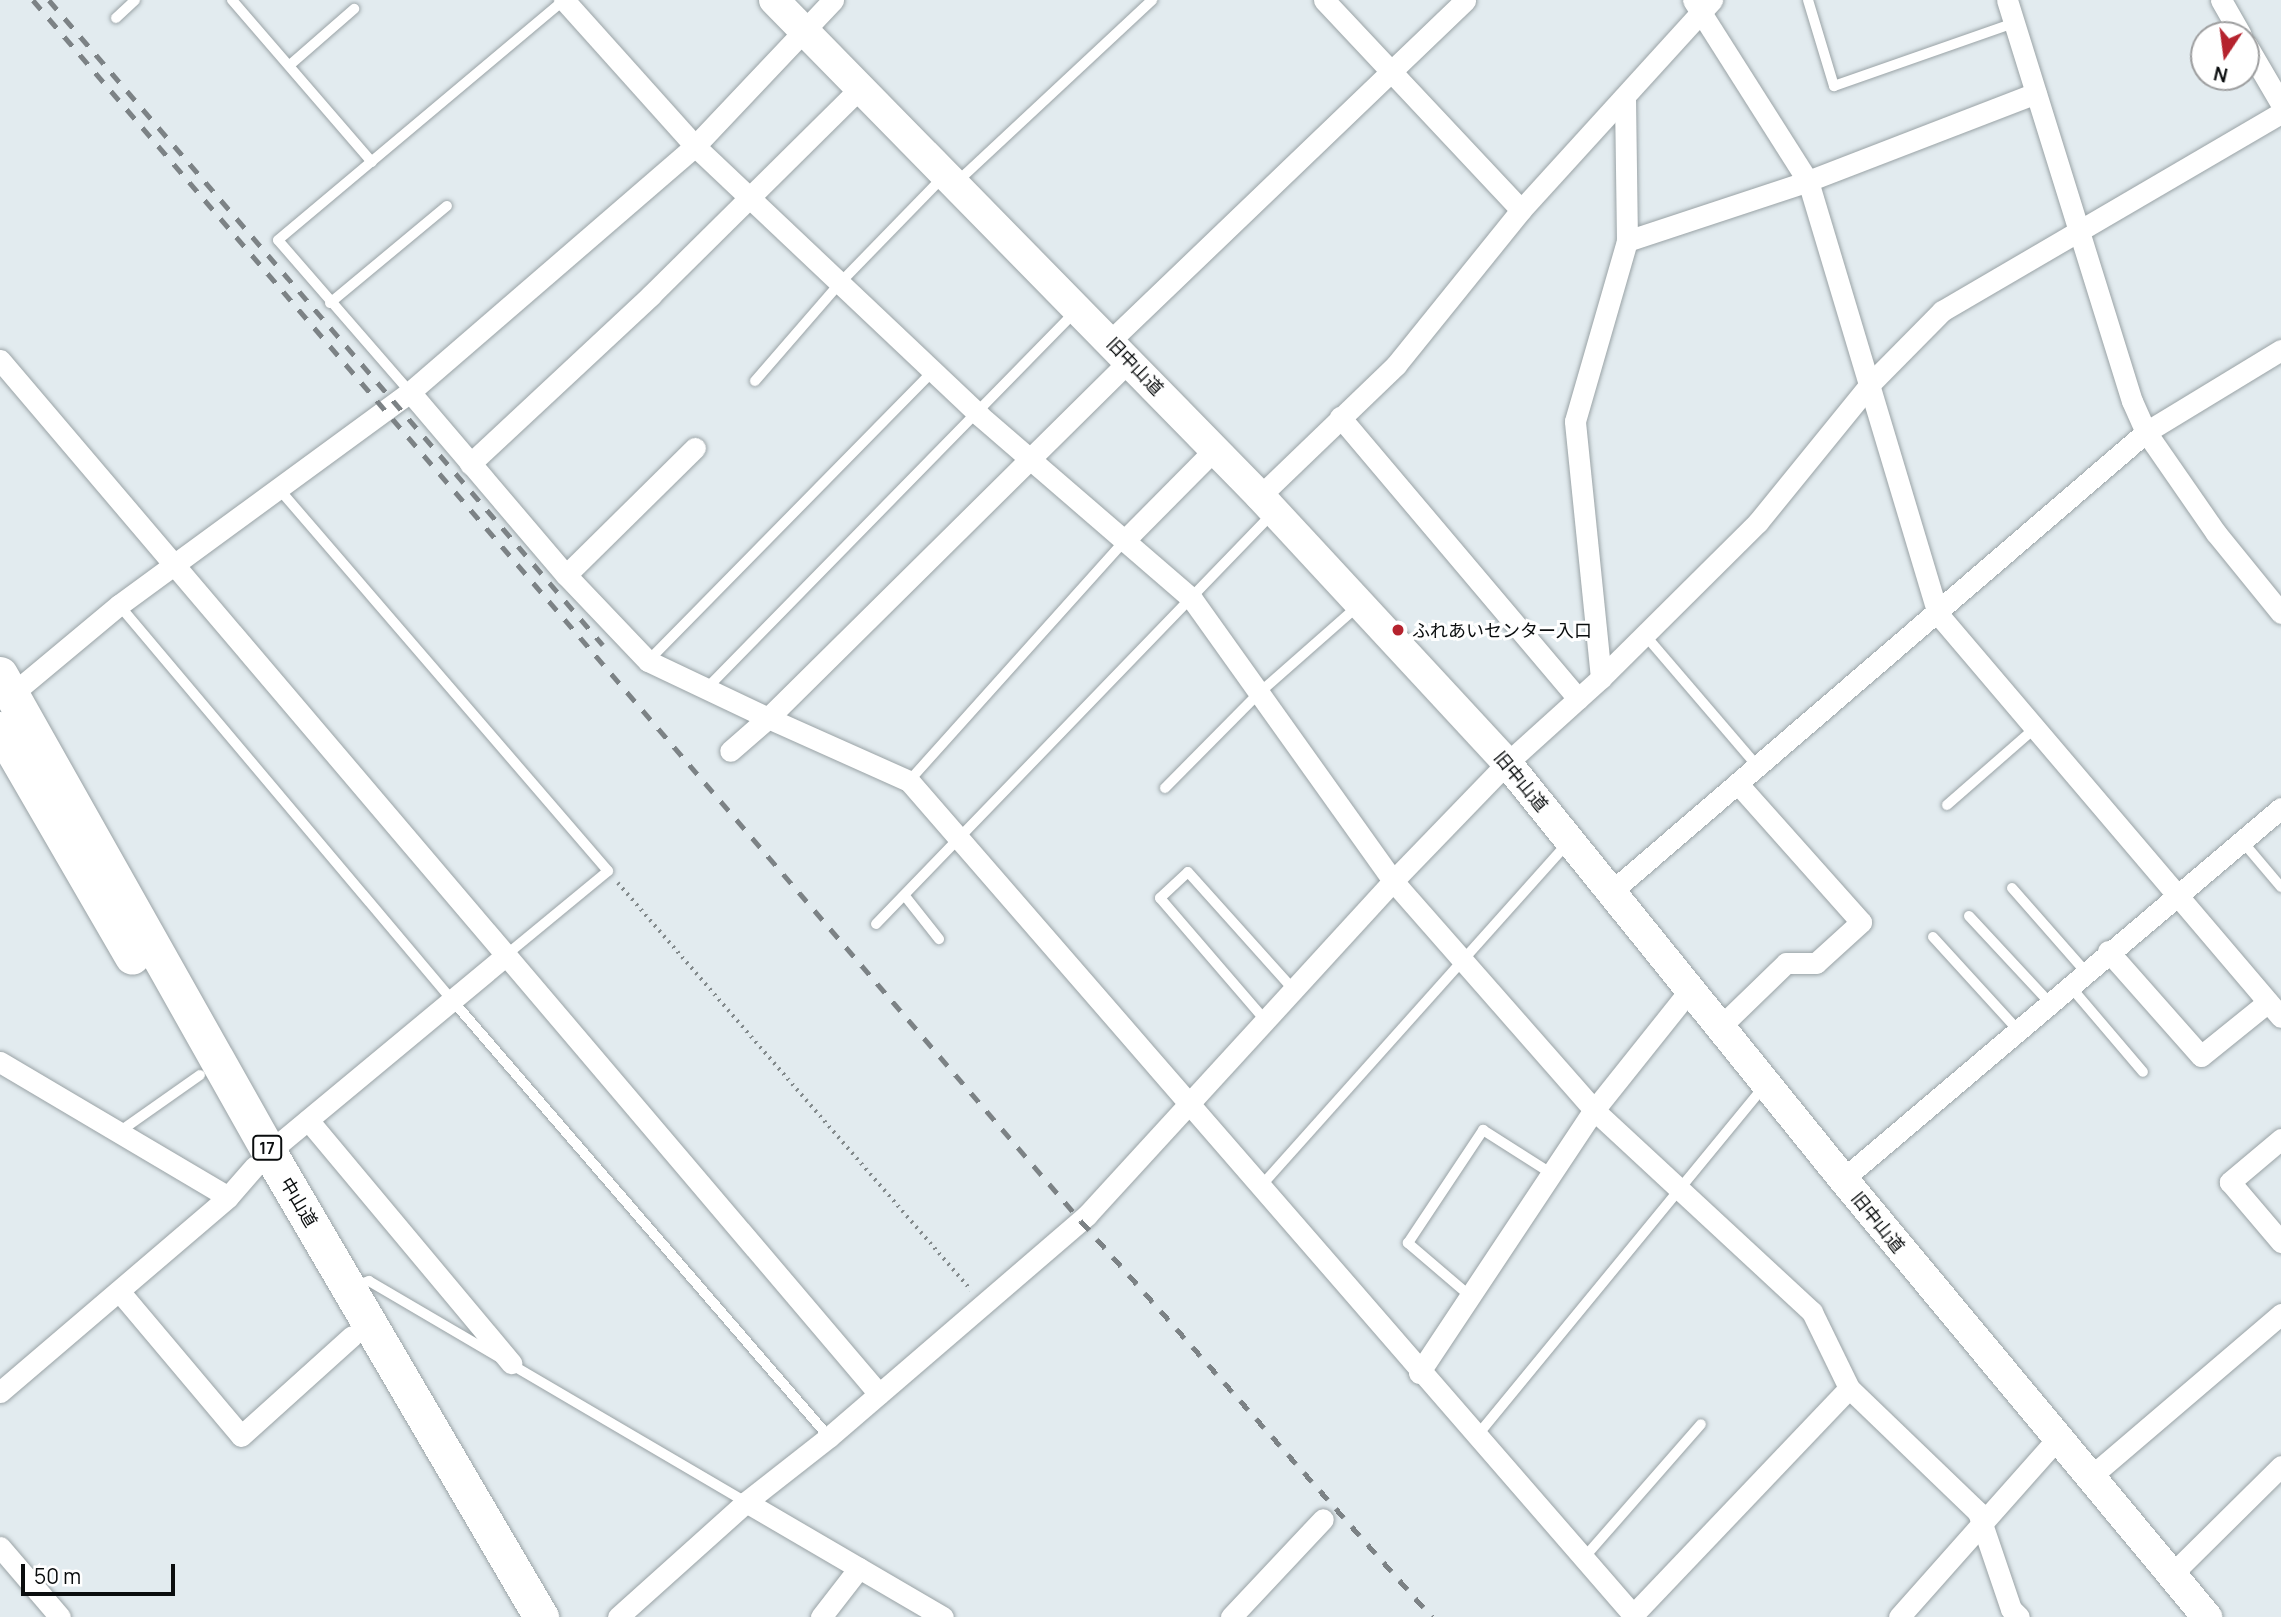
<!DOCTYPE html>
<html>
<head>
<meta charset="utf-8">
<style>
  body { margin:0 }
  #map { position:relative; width:2281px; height:1617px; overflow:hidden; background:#e2ebef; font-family:Manrope,"Noto Sans JP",sans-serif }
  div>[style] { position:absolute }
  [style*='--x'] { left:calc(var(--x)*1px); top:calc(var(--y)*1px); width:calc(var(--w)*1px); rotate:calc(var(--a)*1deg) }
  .path>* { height:3.5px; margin-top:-1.75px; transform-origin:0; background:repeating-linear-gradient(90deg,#838a8c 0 2px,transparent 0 7px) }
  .roads { filter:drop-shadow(0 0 2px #9aa3a6) drop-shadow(0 0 2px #9aa3a6) }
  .service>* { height:10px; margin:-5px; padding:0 5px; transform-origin:5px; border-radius:5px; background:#fff }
  .minor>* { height:21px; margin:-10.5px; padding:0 10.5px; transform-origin:10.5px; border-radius:10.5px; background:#fff }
  .secondary>* { height:30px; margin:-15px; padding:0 15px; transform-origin:15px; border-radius:15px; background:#fff }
  .trunk>* { height:35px; margin:-17.5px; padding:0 17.5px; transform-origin:17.5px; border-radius:17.5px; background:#fff }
  .rail>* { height:5px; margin-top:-2.5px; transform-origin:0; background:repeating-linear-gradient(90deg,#7c8285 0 12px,transparent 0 24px) }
  .dots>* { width:19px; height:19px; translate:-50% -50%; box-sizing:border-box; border:4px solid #fff; border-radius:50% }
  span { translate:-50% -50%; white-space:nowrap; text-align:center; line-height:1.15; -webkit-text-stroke:6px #fff; paint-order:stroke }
  .shield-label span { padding:2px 5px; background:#fff; border:2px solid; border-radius:5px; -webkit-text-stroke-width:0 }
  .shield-label { font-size:16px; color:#0a0d0e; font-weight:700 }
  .street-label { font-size:18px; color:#0a0d0e }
  .poi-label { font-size:18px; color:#0a0d0e }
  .left { translate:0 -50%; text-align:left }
  .north { position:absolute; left:2190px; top:21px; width:70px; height:70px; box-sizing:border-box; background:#fff; border:2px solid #9d9e9f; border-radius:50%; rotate:193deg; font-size:19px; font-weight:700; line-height:28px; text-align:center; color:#0a0d0e }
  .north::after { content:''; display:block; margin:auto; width:24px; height:32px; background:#b5232e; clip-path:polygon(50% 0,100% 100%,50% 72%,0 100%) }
  .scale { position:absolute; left:21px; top:1564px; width:154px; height:32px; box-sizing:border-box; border:4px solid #0a0d0e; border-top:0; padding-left:9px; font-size:21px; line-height:24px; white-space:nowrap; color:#0a0d0e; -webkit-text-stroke:5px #fff; paint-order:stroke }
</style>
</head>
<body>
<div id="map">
  <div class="path">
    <i style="--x:618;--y:883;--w:539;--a:49.06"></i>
  </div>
  <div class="roads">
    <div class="service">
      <i style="--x:232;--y:0;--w:214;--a:49.2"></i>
      <i style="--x:1808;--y:0;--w:90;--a:73.2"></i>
      <i style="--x:1834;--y:86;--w:191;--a:-19.3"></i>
      <i style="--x:116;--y:18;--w:26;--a:-43"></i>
      <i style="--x:291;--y:64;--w:84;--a:-41.1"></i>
      <i style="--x:957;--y:182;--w:267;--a:-43"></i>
      <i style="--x:330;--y:303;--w:152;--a:-39.7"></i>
      <i style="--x:755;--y:381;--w:130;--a:-49.1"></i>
      <i style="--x:840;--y:283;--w:148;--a:-45.8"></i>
      <i style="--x:410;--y:392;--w:201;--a:-131"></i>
      <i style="--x:278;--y:240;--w:373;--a:-40"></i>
      <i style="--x:279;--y:489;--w:504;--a:49.26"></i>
      <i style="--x:608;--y:871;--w:132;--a:140.5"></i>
      <i style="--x:119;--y:605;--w:517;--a:49.87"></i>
      <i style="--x:452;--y:1000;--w:577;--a:49.22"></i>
      <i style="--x:1645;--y:635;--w:174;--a:49.4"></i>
      <i style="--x:648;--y:661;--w:405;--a:-45.5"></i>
      <i style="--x:707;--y:688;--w:526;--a:-45.62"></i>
      <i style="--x:909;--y:781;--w:322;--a:-48.1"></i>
      <i style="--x:1165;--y:788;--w:132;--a:-45.3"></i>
      <i style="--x:1258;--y:694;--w:135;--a:-41.4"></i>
      <i style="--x:1947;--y:805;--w:117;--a:-41.2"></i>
      <i style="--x:2243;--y:842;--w:59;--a:49.8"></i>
      <i style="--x:2012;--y:888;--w:111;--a:48.7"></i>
      <i style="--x:905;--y:896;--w:55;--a:51.7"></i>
      <i style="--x:1969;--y:916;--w:117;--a:47.1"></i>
      <i style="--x:876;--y:924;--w:570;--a:-46"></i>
      <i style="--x:1933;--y:937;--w:125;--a:47.6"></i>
      <i style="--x:2069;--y:985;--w:114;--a:49.6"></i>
      <i style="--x:1265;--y:1020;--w:161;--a:-130.7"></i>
      <i style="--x:1160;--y:898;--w:38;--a:-43"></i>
      <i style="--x:1188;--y:872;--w:157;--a:48.1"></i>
      <i style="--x:119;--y:1132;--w:99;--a:-35.1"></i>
      <i style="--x:1261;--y:1186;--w:462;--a:-48.2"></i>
      <i style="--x:355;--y:1286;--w:15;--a:-20"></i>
      <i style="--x:369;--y:1281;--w:437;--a:30.4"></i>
      <i style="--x:1470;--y:1296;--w:82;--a:-139.5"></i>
      <i style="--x:1408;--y:1243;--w:136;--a:-56.4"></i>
      <i style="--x:1483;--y:1130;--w:82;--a:32.5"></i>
      <i style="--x:1476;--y:1437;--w:455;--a:-50.6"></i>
      <i style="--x:1583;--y:1559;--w:179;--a:-48.8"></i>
    </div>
    <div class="minor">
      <i style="--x:564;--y:0;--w:196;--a:48.1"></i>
      <i style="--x:695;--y:146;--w:391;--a:43.4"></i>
      <i style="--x:979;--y:415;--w:281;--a:40.8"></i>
      <i style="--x:1192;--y:599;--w:346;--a:54.5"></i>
      <i style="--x:1393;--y:881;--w:305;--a:48.7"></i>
      <i style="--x:1594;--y:1110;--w:297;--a:42.8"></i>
      <i style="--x:1812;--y:1312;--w:85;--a:64"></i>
      <i style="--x:1849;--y:1388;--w:179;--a:43.9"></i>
      <i style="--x:1978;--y:1512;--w:102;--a:71.2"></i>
      <i style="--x:2011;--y:1609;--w:11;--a:45"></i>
      <i style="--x:1324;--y:0;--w:288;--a:46.8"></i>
      <i style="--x:1693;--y:0;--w:214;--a:57.6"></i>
      <i style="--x:1808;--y:181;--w:452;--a:73.3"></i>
      <i style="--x:1938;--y:614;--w:529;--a:49.6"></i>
      <i style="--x:2007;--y:0;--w:420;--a:72.7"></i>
      <i style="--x:2132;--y:401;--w:34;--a:66"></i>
      <i style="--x:2146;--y:432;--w:123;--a:55.3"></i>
      <i style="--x:2216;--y:533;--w:103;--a:50.9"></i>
      <i style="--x:2221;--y:0;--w:40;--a:60.3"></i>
      <i style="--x:2246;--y:44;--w:69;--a:59.7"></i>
      <i style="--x:1627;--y:241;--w:191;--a:-18.3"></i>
      <i style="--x:1808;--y:181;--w:244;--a:-21.1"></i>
      <i style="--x:1110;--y:341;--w:492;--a:-43.8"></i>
      <i style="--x:0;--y:360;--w:1357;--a:49.63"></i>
      <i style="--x:1129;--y:361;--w:508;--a:135.32"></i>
      <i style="--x:768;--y:718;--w:154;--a:24.1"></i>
      <i style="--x:909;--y:781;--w:1107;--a:49.03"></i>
      <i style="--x:410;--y:392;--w:240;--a:49.6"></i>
      <i style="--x:566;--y:575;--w:119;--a:46.4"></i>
      <i style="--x:648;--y:661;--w:133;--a:25.4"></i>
      <i style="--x:768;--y:718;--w:50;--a:139"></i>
      <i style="--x:1340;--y:417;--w:369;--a:49.8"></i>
      <i style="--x:470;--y:464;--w:248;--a:-43"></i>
      <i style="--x:651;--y:295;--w:296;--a:-44.7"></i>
      <i style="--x:1260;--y:496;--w:189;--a:-43.9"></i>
      <i style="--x:1396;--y:365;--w:199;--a:-51.1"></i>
      <i style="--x:1521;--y:210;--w:284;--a:-47.7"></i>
      <i style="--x:1124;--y:541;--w:129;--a:-45.3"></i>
      <i style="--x:566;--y:575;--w:181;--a:-44.6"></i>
      <i style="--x:1601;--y:678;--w:258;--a:-95.8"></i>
      <i style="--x:1575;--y:421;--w:187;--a:-73.9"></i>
      <i style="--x:1627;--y:241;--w:141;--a:-90.8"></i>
      <i style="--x:12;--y:694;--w:139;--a:-39.8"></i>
      <i style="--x:119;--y:605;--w:361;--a:-36.2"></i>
      <i style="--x:410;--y:392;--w:376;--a:-40.8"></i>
      <i style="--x:695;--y:146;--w:201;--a:-46.6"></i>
      <i style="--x:1612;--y:891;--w:704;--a:-40.68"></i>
      <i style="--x:2146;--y:432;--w:158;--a:-31.3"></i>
      <i style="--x:2108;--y:951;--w:140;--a:48.5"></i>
      <i style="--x:2201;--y:1056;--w:86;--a:-38.9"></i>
      <i style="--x:1720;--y:1027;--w:92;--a:-44.1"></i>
      <i style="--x:1786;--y:963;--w:30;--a:0"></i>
      <i style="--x:1816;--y:963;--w:61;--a:-42.3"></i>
      <i style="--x:1861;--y:922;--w:185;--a:-131.7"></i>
      <i style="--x:0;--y:1062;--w:265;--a:30.6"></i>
      <i style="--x:308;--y:1120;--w:317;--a:50.1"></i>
      <i style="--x:2281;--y:1139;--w:67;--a:139.9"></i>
      <i style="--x:2230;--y:1182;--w:79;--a:49.6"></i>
      <i style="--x:269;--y:1152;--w:308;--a:-39.7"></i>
      <i style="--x:1843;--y:1179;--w:574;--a:-40.27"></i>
      <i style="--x:119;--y:1291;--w:189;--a:49.9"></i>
      <i style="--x:241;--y:1436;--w:149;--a:-42"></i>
      <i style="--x:1419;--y:1373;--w:316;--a:-56.4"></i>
      <i style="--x:1594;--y:1110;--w:152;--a:-51.4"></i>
      <i style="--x:0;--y:1392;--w:300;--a:-40.5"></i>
      <i style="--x:228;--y:1197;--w:40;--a:-49"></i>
      <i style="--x:2089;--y:1478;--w:253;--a:-40.5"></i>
      <i style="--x:746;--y:1502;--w:228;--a:30.3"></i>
      <i style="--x:0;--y:1547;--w:92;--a:49.4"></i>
      <i style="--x:2171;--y:1575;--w:155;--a:-44.7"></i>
      <i style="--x:1633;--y:1615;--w:313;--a:-46.4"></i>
      <i style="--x:618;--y:1617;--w:172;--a:-41.9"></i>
      <i style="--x:746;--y:1502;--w:105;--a:-38.1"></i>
      <i style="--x:829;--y:1437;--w:340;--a:-40.7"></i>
      <i style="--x:1087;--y:1215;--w:453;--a:-47.5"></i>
      <i style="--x:1393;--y:881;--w:164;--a:-46"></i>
      <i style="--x:1507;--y:763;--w:127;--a:-42.1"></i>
      <i style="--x:1601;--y:678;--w:221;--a:-44.8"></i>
      <i style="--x:1758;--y:522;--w:179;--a:-50.9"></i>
      <i style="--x:1871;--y:383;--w:101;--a:-45.4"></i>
      <i style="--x:1942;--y:311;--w:393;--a:-30.3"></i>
      <i style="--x:821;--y:1617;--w:62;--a:-52.2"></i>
      <i style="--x:1231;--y:1617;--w:134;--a:-46.8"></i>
      <i style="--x:1899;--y:1617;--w:238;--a:-48.4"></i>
    </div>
    <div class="secondary">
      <i style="--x:774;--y:0;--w:694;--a:45.58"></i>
      <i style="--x:1260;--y:496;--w:364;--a:47.2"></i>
      <i style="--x:1507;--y:763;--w:535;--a:51.07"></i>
      <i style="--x:1843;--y:1179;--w:570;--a:50.27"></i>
    </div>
    <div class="trunk">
      <i style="--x:0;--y:674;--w:548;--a:60.63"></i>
      <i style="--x:269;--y:1152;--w:539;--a:59.67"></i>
      <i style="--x:0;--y:729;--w:263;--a:59.9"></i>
    </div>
  </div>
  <div class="rail">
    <i style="--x:33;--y:0;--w:1609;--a:49.36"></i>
    <i style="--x:1081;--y:1221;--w:529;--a:48.45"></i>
    <i style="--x:49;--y:0;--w:850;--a:49.34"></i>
  </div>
  <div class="dots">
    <i style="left:1398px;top:630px;background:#b5232e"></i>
  </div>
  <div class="shield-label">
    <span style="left:267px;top:1148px">17</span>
  </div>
  <div class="street-label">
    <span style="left:1135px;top:366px;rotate:46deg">旧中山道</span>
    <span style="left:1521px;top:781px;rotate:50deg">旧中山道</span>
    <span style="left:299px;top:1202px;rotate:59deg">中山道</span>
    <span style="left:1878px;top:1222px;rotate:51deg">旧中山道</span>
  </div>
  <div class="poi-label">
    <span class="left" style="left:1412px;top:630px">ふれあいセンター入口</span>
  </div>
  <div class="north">N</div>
  <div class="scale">50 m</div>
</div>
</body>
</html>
